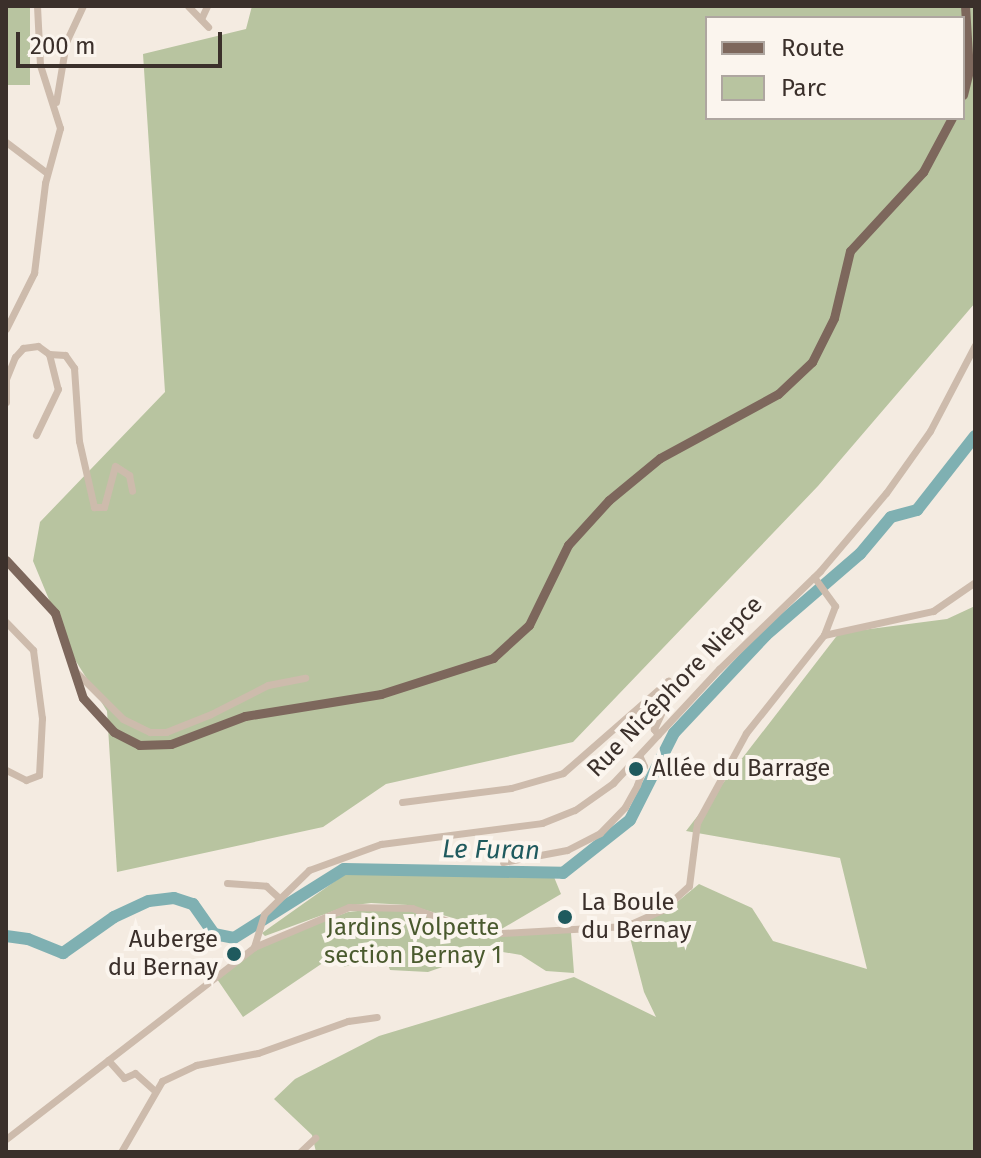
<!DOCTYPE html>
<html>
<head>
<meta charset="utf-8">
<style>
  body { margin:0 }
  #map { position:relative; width:981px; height:1158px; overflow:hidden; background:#f4ebe1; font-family:"Fira Sans",sans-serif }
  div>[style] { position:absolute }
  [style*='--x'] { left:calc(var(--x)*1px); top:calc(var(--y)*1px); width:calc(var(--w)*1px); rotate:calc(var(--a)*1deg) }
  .green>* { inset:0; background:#b8c4a0; transform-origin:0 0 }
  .river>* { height:12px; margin:-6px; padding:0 6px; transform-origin:6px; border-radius:6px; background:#7fb0b2 }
  .minor>* { height:7px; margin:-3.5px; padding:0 3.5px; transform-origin:3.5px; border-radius:3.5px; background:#cdbbac }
  .major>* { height:9px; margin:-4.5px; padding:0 4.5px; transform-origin:4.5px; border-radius:4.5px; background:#7d675c }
  .dots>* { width:22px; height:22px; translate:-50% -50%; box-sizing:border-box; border:4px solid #fbf5ee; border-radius:50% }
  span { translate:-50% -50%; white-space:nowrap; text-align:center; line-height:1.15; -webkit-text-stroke:8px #fbf5ee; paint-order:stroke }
  .street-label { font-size:24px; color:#3b302b }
  .poi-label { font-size:24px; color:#3b302b }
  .left { translate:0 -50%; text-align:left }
  .right { translate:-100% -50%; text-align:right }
  .park-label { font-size:24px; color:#4a5a2e }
  .water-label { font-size:26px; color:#1f5a5e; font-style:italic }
  .frame { position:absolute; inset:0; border:8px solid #3b302b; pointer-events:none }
  .legend { position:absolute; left:705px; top:16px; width:260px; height:104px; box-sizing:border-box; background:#fbf5ee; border:2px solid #aea6a0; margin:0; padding:10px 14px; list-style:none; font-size:24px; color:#3b302b }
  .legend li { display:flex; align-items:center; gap:16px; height:40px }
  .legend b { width:40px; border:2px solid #aea6a0 }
  .scale { position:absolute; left:16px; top:32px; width:206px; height:36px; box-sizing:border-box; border:4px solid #3b302b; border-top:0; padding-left:10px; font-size:24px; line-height:28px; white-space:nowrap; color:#3b302b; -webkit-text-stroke:6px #fbf5ee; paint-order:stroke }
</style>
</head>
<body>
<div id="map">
  <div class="green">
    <i style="left:6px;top:6px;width:24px;height:79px"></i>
    <i style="clip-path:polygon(evenodd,252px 6px,975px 6px,975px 303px,818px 486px,573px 742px,386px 784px,323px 827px,117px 872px,107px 711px,72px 655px,33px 561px,40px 522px,165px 392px,143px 54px,246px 29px,252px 6px,707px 18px,963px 18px,963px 118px,707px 118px,707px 18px)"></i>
    <i style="clip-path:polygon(975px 606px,975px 1152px,316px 1152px,312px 1135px,274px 1099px,295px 1079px,379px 1036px,574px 977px,656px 1017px,644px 992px,628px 930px,666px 911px,699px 884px,752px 908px,773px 941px,867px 969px,840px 858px,686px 831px,839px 633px,947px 619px)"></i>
    <i style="clip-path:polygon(348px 872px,554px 877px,561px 894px,498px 931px,408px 905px,371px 903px,347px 906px,265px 936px,262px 933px)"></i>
    <i style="clip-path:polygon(377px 909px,413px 911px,476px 933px,571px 933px,574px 973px,546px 971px,521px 955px,491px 950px,428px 972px,390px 970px,383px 953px,344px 967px,336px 954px,243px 1017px,217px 979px,255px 950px,294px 932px,348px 912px)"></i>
  </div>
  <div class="river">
    <i style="--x:6;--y:936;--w:22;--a:8"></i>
    <i style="--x:28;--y:939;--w:38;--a:22"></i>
    <i style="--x:63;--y:953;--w:62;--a:-35.2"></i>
    <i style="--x:114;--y:917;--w:38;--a:-25"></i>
    <i style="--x:149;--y:901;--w:25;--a:-7"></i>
    <i style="--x:174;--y:898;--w:20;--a:18"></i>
    <i style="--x:193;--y:904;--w:37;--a:55"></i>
    <i style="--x:214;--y:934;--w:20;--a:11"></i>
    <i style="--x:234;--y:938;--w:130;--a:-32.1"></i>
    <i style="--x:344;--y:869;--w:219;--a:1"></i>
    <i style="--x:563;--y:873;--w:85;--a:-38.3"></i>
    <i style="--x:630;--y:820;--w:97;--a:-63.2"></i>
    <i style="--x:674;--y:733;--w:134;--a:-46.8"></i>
    <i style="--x:766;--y:635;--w:124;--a:-40.8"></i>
    <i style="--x:860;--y:554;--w:48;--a:-50"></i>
    <i style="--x:891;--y:517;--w:27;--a:-15"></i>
    <i style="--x:917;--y:510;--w:94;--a:-51.9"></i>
  </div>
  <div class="minor">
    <i style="--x:188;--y:6;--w:29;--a:46"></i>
    <i style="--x:201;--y:19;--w:14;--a:-65"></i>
    <i style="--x:56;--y:102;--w:61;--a:-80.5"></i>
    <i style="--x:66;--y:42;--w:40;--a:-65"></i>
    <i style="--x:6;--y:142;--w:51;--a:37.1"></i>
    <i style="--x:6;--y:329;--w:63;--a:-63.4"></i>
    <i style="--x:34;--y:273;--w:91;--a:-83"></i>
    <i style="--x:45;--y:183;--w:57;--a:-74.7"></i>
    <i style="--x:60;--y:128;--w:66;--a:-107.6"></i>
    <i style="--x:40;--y:65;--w:59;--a:-92.9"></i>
    <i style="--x:49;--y:354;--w:16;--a:4"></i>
    <i style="--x:65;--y:355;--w:16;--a:55"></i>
    <i style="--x:74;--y:368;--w:73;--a:86.1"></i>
    <i style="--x:79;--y:441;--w:68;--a:77.2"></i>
    <i style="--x:94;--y:507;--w:10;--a:0"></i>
    <i style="--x:104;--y:507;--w:42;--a:-75"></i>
    <i style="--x:115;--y:466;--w:17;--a:33"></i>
    <i style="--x:129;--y:475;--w:16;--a:79"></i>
    <i style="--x:6;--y:402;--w:23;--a:-90"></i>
    <i style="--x:6;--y:379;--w:24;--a:-68"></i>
    <i style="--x:15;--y:357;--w:12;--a:-48"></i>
    <i style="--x:23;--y:348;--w:15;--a:-8"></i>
    <i style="--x:38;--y:346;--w:14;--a:36"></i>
    <i style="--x:49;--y:354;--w:36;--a:76"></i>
    <i style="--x:58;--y:389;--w:51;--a:115.6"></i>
    <i style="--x:814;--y:577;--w:36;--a:54"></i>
    <i style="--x:835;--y:606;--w:31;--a:111"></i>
    <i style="--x:6;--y:622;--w:39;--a:46"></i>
    <i style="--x:33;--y:650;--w:69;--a:82.5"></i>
    <i style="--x:42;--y:718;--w:57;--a:93"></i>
    <i style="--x:39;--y:775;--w:14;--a:159"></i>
    <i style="--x:26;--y:780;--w:22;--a:-153"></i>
    <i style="--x:74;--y:670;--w:69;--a:45"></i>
    <i style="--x:123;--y:719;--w:30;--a:26"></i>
    <i style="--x:150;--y:732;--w:16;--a:0"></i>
    <i style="--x:166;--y:732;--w:48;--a:-21.8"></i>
    <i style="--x:211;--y:714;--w:64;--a:-27"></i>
    <i style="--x:268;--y:685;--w:38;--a:-11"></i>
    <i style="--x:402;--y:802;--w:110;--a:-7.3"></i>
    <i style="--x:511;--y:788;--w:54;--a:-16.1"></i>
    <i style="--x:563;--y:773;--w:140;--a:-41.2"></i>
    <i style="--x:668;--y:681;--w:11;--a:75"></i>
    <i style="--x:671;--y:692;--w:41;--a:114.7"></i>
    <i style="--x:654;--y:729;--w:7;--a:56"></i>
    <i style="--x:503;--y:862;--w:65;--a:-10.6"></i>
    <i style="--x:567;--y:850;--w:37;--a:-27"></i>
    <i style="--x:600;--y:833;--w:36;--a:-46"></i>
    <i style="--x:625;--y:807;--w:25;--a:-61"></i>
    <i style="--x:637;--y:785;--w:20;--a:-70"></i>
    <i style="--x:644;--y:766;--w:10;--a:-114"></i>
    <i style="--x:227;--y:883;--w:39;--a:4"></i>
    <i style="--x:266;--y:886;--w:15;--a:42"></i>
    <i style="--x:254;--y:947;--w:34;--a:-73"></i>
    <i style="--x:264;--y:914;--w:63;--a:-44.4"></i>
    <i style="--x:309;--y:870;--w:77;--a:-19.9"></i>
    <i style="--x:381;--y:844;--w:162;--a:-7.4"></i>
    <i style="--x:542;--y:823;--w:35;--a:-22"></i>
    <i style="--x:575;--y:810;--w:47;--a:-35.4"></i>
    <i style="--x:613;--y:783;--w:156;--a:-47.1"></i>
    <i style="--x:719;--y:669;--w:141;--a:-44.1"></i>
    <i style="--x:820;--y:571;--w:102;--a:-49.8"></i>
    <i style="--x:886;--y:493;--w:76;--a:-54.6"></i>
    <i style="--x:930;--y:431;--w:97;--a:-62.4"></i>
    <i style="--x:108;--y:1060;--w:24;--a:48"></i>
    <i style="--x:124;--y:1078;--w:12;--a:-24"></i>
    <i style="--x:135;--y:1073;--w:25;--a:42"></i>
    <i style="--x:6;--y:1139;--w:314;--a:-37.7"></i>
    <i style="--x:254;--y:947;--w:103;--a:-22.8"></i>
    <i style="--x:349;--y:907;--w:63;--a:0.9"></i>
    <i style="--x:412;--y:908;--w:59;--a:20"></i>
    <i style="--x:467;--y:928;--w:35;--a:8"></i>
    <i style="--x:502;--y:933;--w:124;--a:-3.2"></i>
    <i style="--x:626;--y:926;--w:39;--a:-24"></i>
    <i style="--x:662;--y:910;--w:36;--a:-42"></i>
    <i style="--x:689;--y:886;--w:64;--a:-82.8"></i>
    <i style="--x:697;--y:823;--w:102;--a:-61.4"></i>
    <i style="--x:746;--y:733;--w:125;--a:-51.5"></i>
    <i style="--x:824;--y:635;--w:112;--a:-12.4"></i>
    <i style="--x:933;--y:611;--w:51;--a:-34.6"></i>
    <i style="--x:121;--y:1152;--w:82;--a:-60"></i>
    <i style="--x:162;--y:1081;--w:38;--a:-25"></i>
    <i style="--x:196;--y:1065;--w:63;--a:-11"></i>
    <i style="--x:258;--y:1053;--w:96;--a:-19.6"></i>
    <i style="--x:348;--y:1021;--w:29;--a:-8"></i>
    <i style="--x:300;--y:1152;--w:21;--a:-43"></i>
  </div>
  <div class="major">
    <i style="--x:963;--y:95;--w:25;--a:-76"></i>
    <i style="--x:969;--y:71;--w:65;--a:-93.5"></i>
    <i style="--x:6;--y:560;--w:72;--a:47.2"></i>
    <i style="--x:55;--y:613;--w:89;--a:71.8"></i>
    <i style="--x:83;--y:698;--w:46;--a:47.6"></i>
    <i style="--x:114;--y:732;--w:28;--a:27"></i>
    <i style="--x:139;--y:745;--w:32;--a:-2"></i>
    <i style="--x:171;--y:744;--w:79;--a:-20.7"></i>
    <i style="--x:245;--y:716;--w:138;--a:-9.2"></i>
    <i style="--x:381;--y:694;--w:118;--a:-17.8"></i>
    <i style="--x:493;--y:658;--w:49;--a:-42.5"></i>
    <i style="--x:529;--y:625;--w:89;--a:-64"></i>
    <i style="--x:568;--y:545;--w:61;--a:-47.7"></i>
    <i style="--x:609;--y:500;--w:66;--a:-39.5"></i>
    <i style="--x:660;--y:458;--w:134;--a:-28.5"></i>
    <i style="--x:778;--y:394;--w:47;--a:-43.3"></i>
    <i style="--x:812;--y:362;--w:49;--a:-63.4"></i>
    <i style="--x:834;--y:318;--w:69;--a:-76.6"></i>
    <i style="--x:850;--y:251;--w:108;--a:-47.3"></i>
    <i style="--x:923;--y:172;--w:61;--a:-61.8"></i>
  </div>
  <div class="dots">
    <i style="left:636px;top:769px;background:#1f5a5e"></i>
    <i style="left:565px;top:917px;background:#1f5a5e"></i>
    <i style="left:234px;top:954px;background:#1f5a5e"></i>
  </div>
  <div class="street-label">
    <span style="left:675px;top:687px;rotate:-46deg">Rue Nicéphore Niepce</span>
  </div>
  <div class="poi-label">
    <span class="left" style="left:652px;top:769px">Allée du Barrage</span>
    <span class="left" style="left:581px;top:917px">La Boule<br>du Bernay</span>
    <span class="right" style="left:218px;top:954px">Auberge<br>du Bernay</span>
  </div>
  <div class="park-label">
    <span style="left:413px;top:942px">Jardins Volpette<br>section Bernay 1</span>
  </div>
  <div class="water-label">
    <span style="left:491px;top:850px;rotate:1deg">Le Furan</span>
  </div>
  <div class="frame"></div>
  <ul class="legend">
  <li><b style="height:10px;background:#7d675c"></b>Route</li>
  <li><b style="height:22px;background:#b8c4a0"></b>Parc</li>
  </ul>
  <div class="scale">200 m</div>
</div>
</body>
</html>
